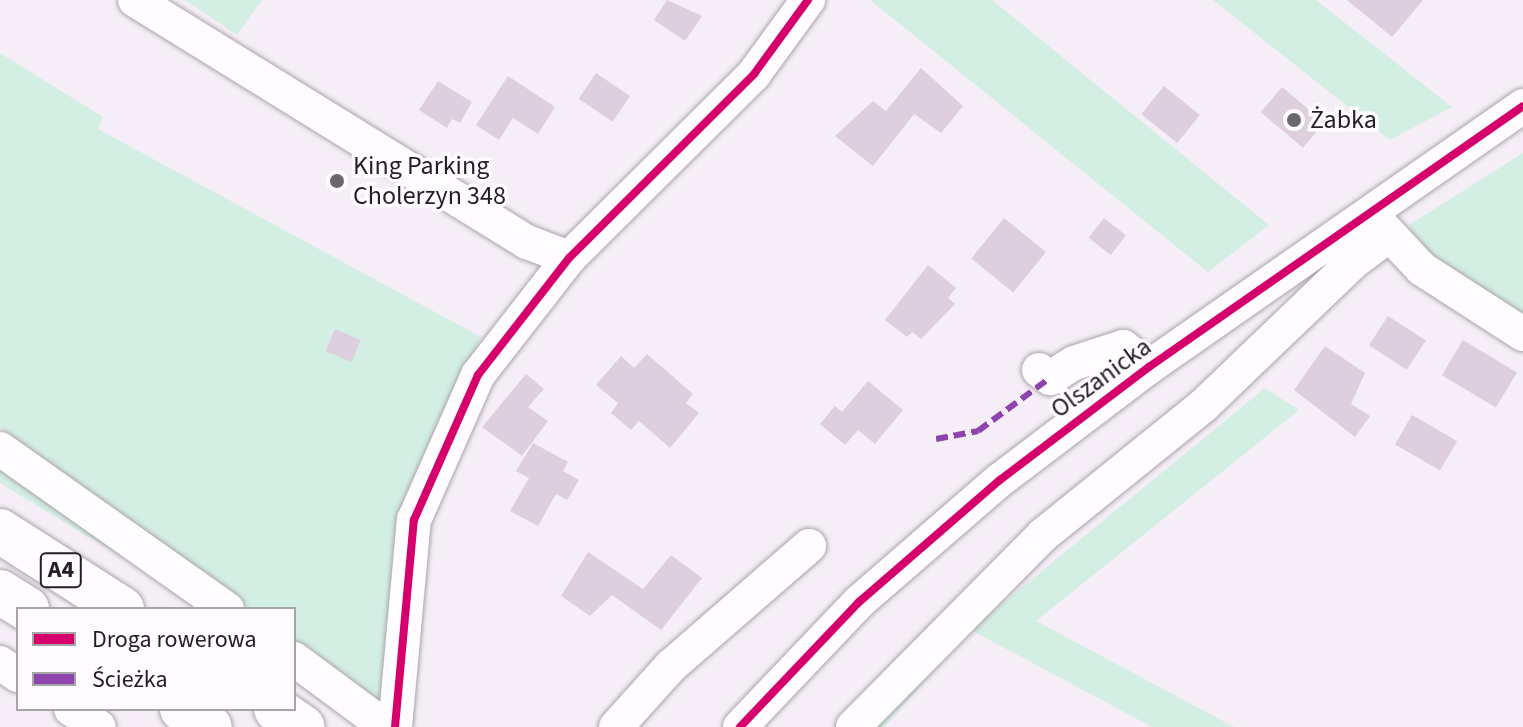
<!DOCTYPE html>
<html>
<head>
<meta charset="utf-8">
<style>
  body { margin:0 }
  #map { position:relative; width:1523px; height:727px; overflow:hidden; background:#f5eef6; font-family:"Source Sans 3",sans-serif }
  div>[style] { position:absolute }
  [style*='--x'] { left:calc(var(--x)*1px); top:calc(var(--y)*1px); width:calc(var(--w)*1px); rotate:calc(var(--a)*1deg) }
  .green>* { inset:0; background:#d3eee3 }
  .building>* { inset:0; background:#ddcfde; transform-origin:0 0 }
  .roads { filter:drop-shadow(0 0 2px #aaa4aa) drop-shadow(0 0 2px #aaa4aa) }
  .minor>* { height:34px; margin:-17px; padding:0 17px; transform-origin:17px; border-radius:17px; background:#fefcfe }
  .highway>* { height:44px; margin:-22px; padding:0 22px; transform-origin:22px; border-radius:22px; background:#fefcfe }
  .quiet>* { height:6px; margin-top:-3px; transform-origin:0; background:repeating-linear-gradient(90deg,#8e44ad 0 12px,transparent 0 18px) }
  .cycleway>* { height:8px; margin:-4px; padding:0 4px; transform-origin:4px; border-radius:4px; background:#d6006c }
  .dots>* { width:22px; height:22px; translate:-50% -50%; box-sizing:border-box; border:4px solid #fefcff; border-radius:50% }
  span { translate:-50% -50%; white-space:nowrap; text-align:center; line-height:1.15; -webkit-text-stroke:7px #fefcff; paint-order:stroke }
  .shield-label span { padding:2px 6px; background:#fefcff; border:2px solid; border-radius:6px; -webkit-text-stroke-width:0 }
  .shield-label { font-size:24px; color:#231f24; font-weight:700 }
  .poi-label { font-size:26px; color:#231f24 }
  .left { translate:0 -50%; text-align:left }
  .street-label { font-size:26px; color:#231f24 }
  .legend { position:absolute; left:16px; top:607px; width:280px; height:104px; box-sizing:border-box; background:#fefcff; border:2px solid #a6a4a7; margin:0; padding:10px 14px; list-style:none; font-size:24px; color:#231f24 }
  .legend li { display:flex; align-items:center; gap:16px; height:40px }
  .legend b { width:40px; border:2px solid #a6a4a7 }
</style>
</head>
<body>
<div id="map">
  <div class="green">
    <i style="clip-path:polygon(185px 0,262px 0,237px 35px)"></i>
    <i style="clip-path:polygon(870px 0,992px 0,1269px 225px,1208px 272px)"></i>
    <i style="clip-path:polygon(1213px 0,1316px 0,1452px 107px,1390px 140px)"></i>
    <i style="clip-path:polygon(0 53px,103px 117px,98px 129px,481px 337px,410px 485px,393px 564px,387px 709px,294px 641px,294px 609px,250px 609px,0 427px)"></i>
    <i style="clip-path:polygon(1523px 153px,1523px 318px,1418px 250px,1409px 225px)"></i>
    <i style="clip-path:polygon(1265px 388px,1299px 410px,1036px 621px,1234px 727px,1152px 727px,971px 630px,884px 727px,867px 727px,970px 630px)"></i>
    <i style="clip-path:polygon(0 454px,207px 609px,0 483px)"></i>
  </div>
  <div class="building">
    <i style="clip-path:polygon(667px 0,702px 16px,685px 41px,654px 20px)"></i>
    <i style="clip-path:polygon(1347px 0,1423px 0,1392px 37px)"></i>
    <i style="clip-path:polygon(921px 68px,963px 106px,941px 133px,914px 114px,873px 166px,835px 136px,873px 101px,886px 111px)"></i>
    <i style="left:596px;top:73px;width:41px;height:31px;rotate:34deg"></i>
    <i style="clip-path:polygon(508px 76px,555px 107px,538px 134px,513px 118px,499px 140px,476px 125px)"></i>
    <i style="clip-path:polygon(438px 81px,472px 102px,460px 123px,452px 119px,447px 128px,419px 110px)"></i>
    <i style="left:1164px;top:86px;width:46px;height:36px;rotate:39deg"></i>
    <i style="left:1282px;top:87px;width:55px;height:33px;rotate:40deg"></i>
    <i style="left:1004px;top:218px;width:54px;height:52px;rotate:39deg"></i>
    <i style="left:1104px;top:218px;width:28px;height:25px;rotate:38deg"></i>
    <i style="clip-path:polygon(928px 265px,956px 288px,948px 298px,955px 304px,921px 339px,912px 332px,907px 337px,885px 320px)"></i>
    <i style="left:1388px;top:316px;width:45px;height:35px;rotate:33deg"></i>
    <i style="left:335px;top:329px;width:28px;height:24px;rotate:23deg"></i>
    <i style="left:1463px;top:340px;width:63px;height:41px;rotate:31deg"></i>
    <i style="clip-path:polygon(1325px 346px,1365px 373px,1351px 404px,1370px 416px,1355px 437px,1294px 390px)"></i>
    <i style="clip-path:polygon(647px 354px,693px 394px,686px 403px,699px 413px,670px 448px,639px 421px,631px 430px,611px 413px,618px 403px,596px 385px,621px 356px,634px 368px)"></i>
    <i style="clip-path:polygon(526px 374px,544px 389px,528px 407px,548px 421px,522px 456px,482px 427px)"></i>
    <i style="clip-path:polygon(868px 381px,903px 410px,875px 444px,858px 430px,845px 445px,820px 424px,835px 406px,842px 412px)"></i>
    <i style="left:1412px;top:415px;width:52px;height:34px;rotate:30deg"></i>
    <i style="clip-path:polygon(533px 443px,568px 462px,563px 471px,579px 480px,567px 500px,556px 494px,538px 526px,510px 511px,529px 478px,516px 471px)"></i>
    <i style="clip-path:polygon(588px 552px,643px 589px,671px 555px,702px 578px,661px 630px,612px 595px,590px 616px,561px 596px)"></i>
  </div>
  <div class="roads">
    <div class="minor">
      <i style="--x:135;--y:0;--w:461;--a:31.7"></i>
      <i style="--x:527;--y:242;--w:45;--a:20.9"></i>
      <i style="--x:1376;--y:220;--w:67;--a:46.8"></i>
      <i style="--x:1422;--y:269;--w:120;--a:32.8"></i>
      <i style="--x:1039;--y:370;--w:14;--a:36"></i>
      <i style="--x:1050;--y:378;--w:28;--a:-32"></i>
      <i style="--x:1074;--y:363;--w:52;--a:-18.1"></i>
      <i style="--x:1123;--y:347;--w:33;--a:38"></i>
      <i style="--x:0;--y:449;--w:278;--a:35.2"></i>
      <i style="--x:294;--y:659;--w:114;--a:36.5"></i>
      <i style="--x:0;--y:663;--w:22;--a:34"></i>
      <i style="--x:71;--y:709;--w:33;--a:33"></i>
      <i style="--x:395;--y:727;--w:208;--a:-84.8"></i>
      <i style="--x:414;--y:520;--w:158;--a:-66.2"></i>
      <i style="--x:478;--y:375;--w:148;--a:-52.1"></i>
      <i style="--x:569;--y:258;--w:261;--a:-44.8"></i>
      <i style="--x:754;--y:74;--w:92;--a:-53.9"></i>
      <i style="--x:616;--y:727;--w:82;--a:-48"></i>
      <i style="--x:671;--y:666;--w:183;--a:-41"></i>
      <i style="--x:740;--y:727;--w:173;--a:-46.4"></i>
      <i style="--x:859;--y:602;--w:186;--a:-40.9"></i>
      <i style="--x:1000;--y:480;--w:187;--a:-37.2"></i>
      <i style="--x:1149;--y:367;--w:456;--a:-34.9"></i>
      <i style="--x:853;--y:727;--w:270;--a:-45.3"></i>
      <i style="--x:1043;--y:535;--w:206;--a:-38.9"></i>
      <i style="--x:1203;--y:406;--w:207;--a:-43.8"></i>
      <i style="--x:1352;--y:263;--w:45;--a:-36.9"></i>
    </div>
    <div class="highway">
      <i style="--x:0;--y:531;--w:145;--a:32.6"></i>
      <i style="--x:0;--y:592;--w:32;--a:32"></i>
      <i style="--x:182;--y:709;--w:33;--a:33"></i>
      <i style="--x:276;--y:709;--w:32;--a:34"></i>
    </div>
  </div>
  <div class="quiet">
    <i style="--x:936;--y:439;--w:43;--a:-10.8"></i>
    <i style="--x:978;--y:431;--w:89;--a:-36.4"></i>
  </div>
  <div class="cycleway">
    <i style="--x:395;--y:727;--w:208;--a:-84.8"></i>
    <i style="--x:414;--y:520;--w:158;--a:-66.2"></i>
    <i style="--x:478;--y:375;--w:148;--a:-52.1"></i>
    <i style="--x:569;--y:258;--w:261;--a:-44.8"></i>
    <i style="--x:754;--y:74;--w:92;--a:-53.9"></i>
    <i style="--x:740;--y:727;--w:173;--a:-46.4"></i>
    <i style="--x:859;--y:602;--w:186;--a:-40.9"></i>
    <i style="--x:1000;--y:480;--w:187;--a:-37.2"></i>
    <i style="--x:1149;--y:367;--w:456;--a:-34.9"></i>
  </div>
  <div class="dots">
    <i style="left:1294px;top:120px;background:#6c676e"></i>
    <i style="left:337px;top:181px;background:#6c676e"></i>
  </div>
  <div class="shield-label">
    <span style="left:61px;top:570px">A4</span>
  </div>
  <div class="poi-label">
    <span class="left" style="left:1310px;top:120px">Żabka</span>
    <span class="left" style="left:353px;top:181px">King Parking<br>Cholerzyn 348</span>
  </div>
  <div class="street-label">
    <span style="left:1101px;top:378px;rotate:-36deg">Olszanicka</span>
  </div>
  <ul class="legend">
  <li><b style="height:10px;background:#d6006c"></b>Droga rowerowa</li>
  <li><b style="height:10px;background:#8e44ad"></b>Ścieżka</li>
  </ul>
</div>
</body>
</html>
